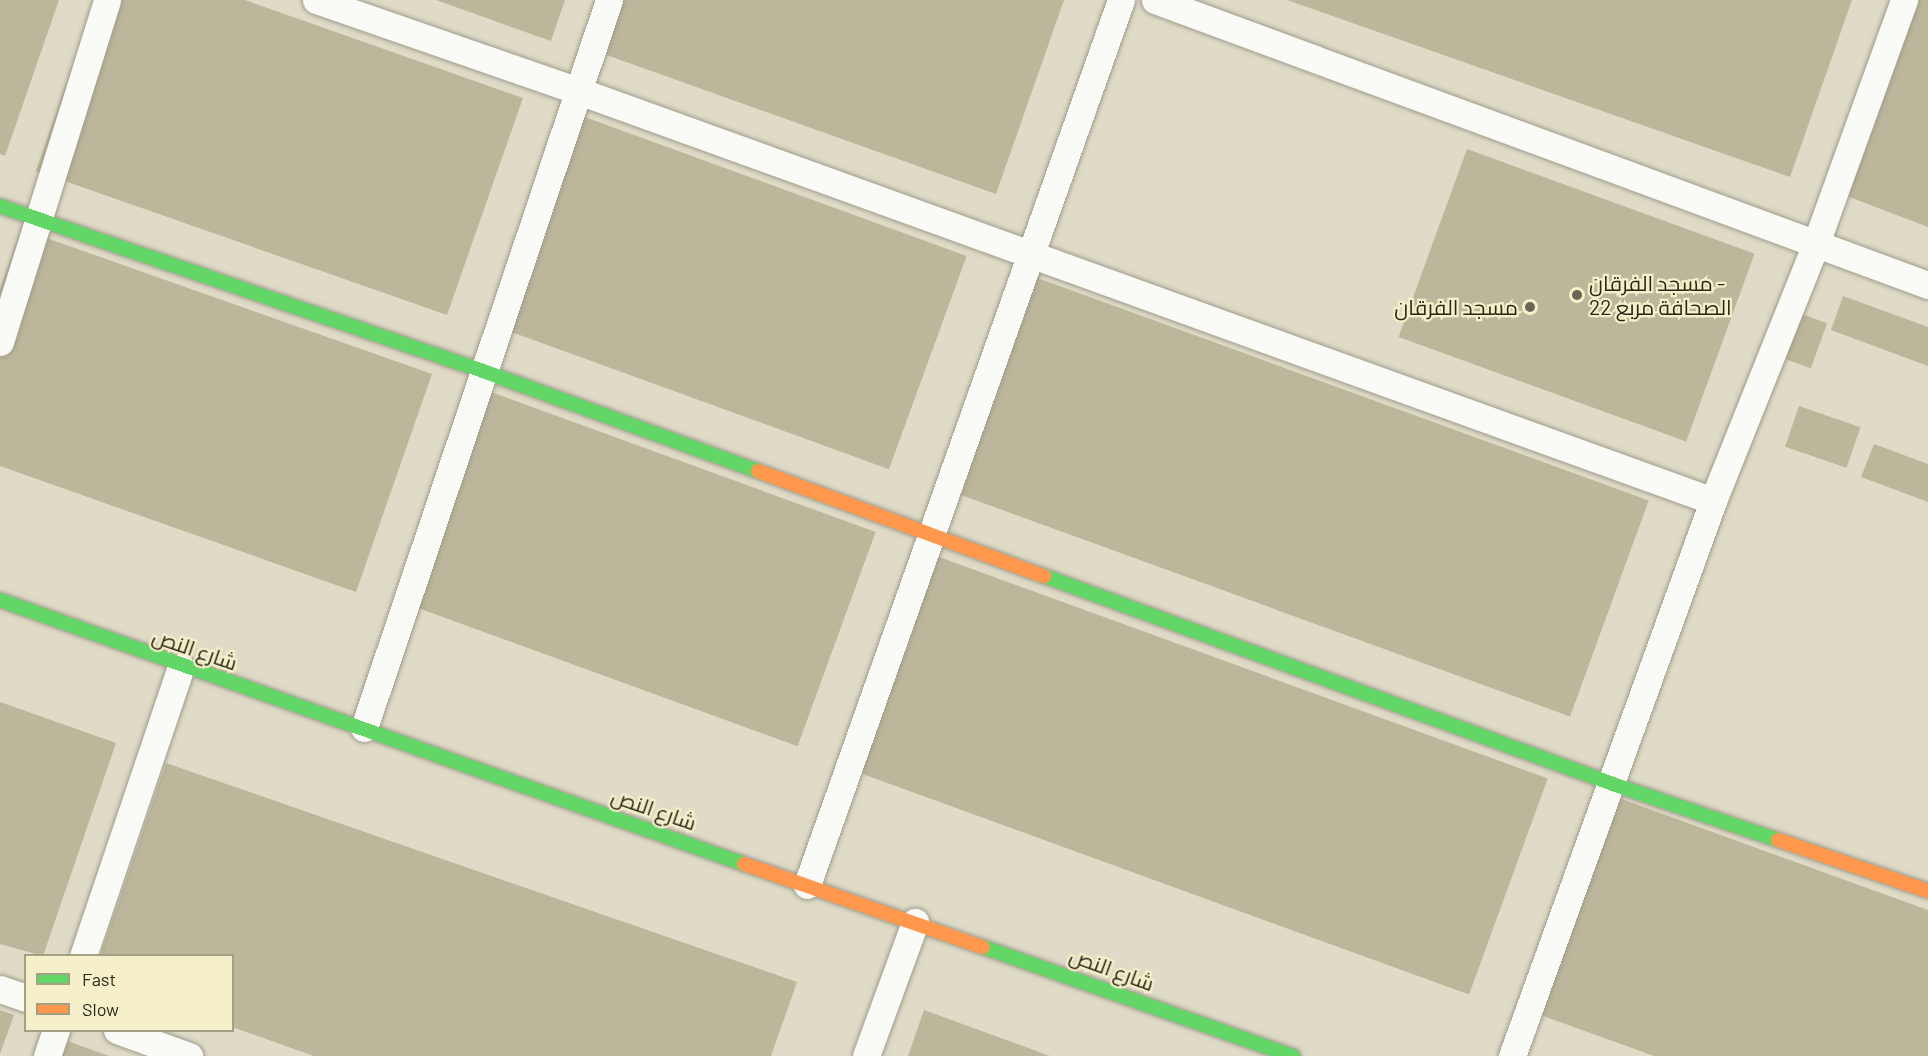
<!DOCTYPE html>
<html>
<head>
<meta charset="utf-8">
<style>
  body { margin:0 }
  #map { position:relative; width:1928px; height:1056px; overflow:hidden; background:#dfdbc7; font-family:Barlow,Cairo,sans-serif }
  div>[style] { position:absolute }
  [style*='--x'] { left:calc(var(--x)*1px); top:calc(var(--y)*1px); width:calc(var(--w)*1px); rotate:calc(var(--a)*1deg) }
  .building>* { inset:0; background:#bcb69b; transform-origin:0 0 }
  .roads { filter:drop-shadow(0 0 2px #9f9c8c) drop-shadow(0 0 2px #9f9c8c) }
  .street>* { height:27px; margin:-13.5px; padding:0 13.5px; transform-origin:13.5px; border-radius:13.5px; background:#fafaf7 }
  .fast>* { height:14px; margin:-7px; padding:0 7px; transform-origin:7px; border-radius:7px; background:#63d668 }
  .slow>* { height:14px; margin:-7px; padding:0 7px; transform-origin:7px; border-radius:7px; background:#ff974d }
  .dots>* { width:16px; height:16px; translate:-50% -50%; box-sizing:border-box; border:3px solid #f6f0ca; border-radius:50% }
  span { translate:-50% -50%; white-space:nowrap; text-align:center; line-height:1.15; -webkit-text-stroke:4.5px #f6f0ca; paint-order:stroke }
  .poi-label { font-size:21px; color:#2a2719 }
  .left { translate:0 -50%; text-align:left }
  .right { translate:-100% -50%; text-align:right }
  .street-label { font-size:21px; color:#2a2719 }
  .legend { position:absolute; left:24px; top:954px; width:210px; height:78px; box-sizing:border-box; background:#f6f0ca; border:2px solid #a4a083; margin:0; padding:8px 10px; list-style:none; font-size:18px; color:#2a2719 }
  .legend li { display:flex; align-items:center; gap:12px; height:30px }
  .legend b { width:30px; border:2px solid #a4a083 }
</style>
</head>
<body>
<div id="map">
  <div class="building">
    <i style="clip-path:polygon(0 0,59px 0,5px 156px,0 154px)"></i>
    <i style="clip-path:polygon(95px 0,245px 0,523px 98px,447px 315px,36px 171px)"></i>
    <i style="clip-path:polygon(436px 0,565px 0,551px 41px)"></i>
    <i style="clip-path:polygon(617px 0,1064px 0,996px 194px,598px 52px)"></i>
    <i style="clip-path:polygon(1287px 0,1852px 0,1790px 177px)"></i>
    <i style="clip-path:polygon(1908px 0,1928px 0,1928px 227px,1836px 192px)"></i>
    <i style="left:571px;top:112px;width:421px;height:227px;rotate:20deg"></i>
    <i style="left:1467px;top:149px;width:306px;height:200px;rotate:20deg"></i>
    <i style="clip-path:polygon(21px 229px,432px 374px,356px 592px,0 466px,0 289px)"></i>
    <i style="left:1021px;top:272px;width:668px;height:230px;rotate:20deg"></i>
    <i style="clip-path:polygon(1843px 296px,1928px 327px,1928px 366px,1831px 330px)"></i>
    <i style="left:1799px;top:313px;width:30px;height:48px;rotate:20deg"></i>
    <i style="left:480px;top:388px;width:421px;height:228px;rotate:20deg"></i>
    <i style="left:1799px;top:406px;width:65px;height:43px;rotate:19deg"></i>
    <i style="clip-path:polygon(1874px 444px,1928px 464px,1928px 502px,1861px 477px)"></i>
    <i style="left:920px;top:550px;width:668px;height:230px;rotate:20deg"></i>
    <i style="clip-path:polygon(0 702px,116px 743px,43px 956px,0 944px)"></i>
    <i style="clip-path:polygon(166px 763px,797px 982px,771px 1056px,314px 1056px,232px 1027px,232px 956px,100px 956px)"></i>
    <i style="clip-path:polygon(1616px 797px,1928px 910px,1928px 1056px,1654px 1056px,1535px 1013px)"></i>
    <i style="clip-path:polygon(0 1010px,14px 1015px,0 1054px)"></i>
    <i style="clip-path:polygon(924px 1010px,1050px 1056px,908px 1056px)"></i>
    <i style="clip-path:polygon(59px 1038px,109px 1056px,53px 1056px)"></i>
  </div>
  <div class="roads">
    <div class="street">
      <i style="--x:316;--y:0;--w:275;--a:19.1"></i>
      <i style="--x:576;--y:90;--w:1209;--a:19.87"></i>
      <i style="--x:1155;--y:0;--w:824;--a:20.24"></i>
      <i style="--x:0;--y:342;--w:358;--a:-72.6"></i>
      <i style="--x:364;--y:728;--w:768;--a:-71.4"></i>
      <i style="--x:807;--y:885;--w:939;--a:-70.47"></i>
      <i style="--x:83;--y:956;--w:305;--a:-71.3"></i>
      <i style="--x:0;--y:989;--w:28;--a:19"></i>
      <i style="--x:117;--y:1030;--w:77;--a:19.9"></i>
      <i style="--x:47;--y:1056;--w:28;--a:-71"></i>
      <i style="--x:866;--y:1056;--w:143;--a:-69.9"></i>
      <i style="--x:1512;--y:1056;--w:590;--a:-70.09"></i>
      <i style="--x:1713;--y:501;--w:275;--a:-68.2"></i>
      <i style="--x:1815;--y:246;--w:262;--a:-70.1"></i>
    </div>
    <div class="fast">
      <i style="--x:0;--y:206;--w:510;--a:18.86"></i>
      <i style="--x:483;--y:371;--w:293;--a:20"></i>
      <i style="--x:1044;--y:576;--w:606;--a:20.08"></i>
      <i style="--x:1613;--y:784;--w:174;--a:18.7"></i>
      <i style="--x:0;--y:600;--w:789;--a:19.54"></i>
      <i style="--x:983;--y:947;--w:329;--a:19.4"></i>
    </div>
    <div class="slow">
      <i style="--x:758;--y:471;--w:305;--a:20.2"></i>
      <i style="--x:1778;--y:840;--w:158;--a:18.8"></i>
      <i style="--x:744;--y:864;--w:253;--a:19.2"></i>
    </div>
  </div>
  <div class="dots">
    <i style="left:1577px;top:295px;background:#696656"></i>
    <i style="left:1530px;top:307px;background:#696656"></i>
  </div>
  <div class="poi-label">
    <span class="left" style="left:1589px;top:295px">مسجد الفرقان -<br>الصحافة مربع 22</span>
    <span class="right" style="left:1518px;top:307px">مسجد الفرقان</span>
  </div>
  <div class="street-label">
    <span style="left:195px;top:649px;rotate:19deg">شارع النص</span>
    <span style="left:654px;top:809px;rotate:19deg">شارع النص</span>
    <span style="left:1112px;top:969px;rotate:20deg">شارع النص</span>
  </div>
  <ul class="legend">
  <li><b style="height:8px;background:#63d668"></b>Fast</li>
  <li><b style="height:8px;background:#ff974d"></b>Slow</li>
  </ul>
</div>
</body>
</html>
